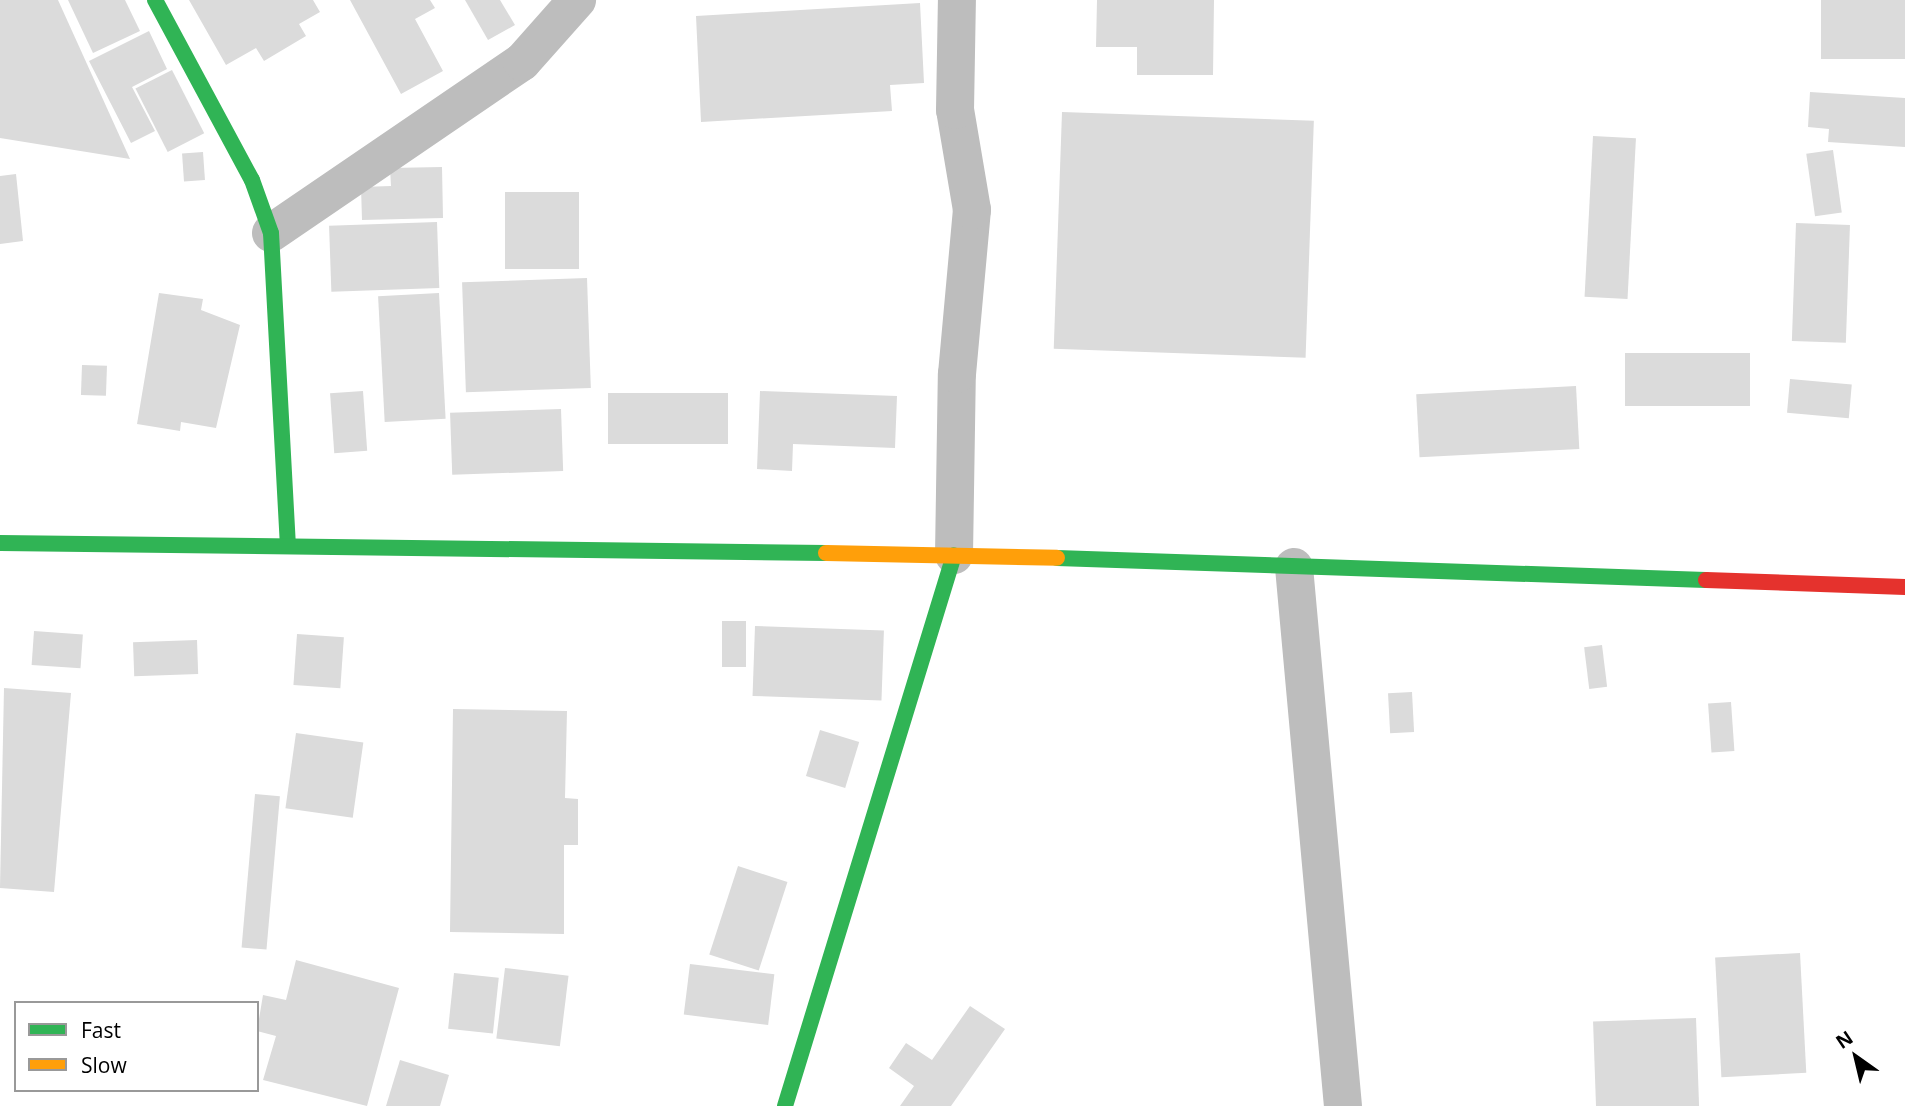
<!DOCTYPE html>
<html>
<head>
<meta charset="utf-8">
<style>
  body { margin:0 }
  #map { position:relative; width:1905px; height:1106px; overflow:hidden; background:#fff; font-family:"Open Sans",sans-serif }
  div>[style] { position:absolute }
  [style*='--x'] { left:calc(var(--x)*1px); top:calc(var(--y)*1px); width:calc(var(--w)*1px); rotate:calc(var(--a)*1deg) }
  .building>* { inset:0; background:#dbdbdb; transform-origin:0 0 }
  .street>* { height:38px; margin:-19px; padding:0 19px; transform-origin:19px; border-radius:19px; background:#bdbdbd }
  .fast>* { height:16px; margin:-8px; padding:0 8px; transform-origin:8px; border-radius:8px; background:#30b455 }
  .slow>* { height:16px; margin:-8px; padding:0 8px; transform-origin:8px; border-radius:8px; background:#ff9f0a }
  .jam>* { height:16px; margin:-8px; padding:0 8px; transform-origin:8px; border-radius:8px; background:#e5322d }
  span { translate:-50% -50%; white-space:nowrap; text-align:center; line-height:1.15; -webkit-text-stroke:5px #fff; paint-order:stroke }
  .legend { position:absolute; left:14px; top:1001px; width:245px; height:91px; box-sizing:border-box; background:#fff; border:2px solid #999; margin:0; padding:9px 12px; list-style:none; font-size:21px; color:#000 }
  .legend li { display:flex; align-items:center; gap:14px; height:35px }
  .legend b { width:35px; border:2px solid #999 }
  .north { position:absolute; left:1821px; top:1022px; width:70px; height:70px; -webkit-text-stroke:5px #fff; paint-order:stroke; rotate:326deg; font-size:19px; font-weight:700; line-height:28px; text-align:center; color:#000 }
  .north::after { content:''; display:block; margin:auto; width:24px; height:32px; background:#000; clip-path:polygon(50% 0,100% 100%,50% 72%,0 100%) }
</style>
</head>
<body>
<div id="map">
  <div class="building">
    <i style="clip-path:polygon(0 0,58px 0,130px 159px,0 138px)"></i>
    <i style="clip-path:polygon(68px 0,125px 0,140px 31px,93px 53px)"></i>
    <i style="clip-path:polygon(189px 0,313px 0,320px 12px,299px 24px,306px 36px,264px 61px,256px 48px,226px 65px)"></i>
    <i style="clip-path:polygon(350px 0,430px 0,435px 8px,415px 19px,443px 71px,401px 94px)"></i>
    <i style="clip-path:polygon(465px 0,500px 0,515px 25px,488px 40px)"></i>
    <i style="clip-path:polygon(1097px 0,1214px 0,1213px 75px,1137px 75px,1137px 47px,1096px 47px)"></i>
    <i style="left:1821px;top:0;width:84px;height:59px"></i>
    <i style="clip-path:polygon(920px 3px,924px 83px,890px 85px,892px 111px,701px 122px,696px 16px)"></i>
    <i style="clip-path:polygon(149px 31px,167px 69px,132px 87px,155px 131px,131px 143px,89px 61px)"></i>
    <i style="left:172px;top:70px;width:71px;height:41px;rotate:63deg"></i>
    <i style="clip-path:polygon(1810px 92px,1905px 98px,1905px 147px,1828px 142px,1829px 129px,1808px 127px)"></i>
    <i style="left:1062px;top:112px;width:252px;height:237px;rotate:2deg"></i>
    <i style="left:1593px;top:136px;width:43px;height:161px;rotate:3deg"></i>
    <i style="left:1833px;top:150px;width:63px;height:27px;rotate:82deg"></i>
    <i style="left:203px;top:152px;width:28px;height:21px;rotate:86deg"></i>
    <i style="clip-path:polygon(442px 167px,443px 218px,362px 220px,361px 187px,391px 186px,390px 168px)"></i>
    <i style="clip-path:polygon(16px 174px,23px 241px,0 244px,0 176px)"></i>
    <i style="left:505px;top:192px;width:74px;height:77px"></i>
    <i style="left:437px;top:222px;width:66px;height:108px;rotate:88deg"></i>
    <i style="left:1796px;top:223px;width:54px;height:118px;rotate:2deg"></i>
    <i style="left:587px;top:278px;width:110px;height:125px;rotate:88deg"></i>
    <i style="clip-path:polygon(159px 293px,203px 299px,201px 310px,240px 325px,216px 428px,181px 422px,180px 431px,137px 424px)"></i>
    <i style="left:439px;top:293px;width:126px;height:61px;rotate:87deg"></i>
    <i style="left:1750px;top:353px;width:53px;height:125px;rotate:90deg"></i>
    <i style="left:82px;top:365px;width:25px;height:30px;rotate:2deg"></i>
    <i style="left:1790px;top:379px;width:62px;height:34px;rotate:5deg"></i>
    <i style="left:1576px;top:386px;width:63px;height:160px;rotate:87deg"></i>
    <i style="left:363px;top:391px;width:60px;height:33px;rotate:86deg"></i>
    <i style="clip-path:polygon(760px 391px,897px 396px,895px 448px,793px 444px,792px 471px,757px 469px)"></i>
    <i style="left:728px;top:393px;width:51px;height:120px;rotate:90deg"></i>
    <i style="left:561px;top:409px;width:62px;height:111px;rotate:88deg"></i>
    <i style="left:722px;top:621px;width:24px;height:46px"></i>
    <i style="left:755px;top:626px;width:129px;height:70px;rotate:2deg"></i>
    <i style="left:34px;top:631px;width:49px;height:34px;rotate:4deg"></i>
    <i style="left:297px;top:634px;width:47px;height:51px;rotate:4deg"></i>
    <i style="left:197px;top:640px;width:34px;height:64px;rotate:88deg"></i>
    <i style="left:1602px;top:645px;width:42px;height:18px;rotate:83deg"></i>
    <i style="clip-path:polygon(4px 688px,71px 693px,54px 892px,0 888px)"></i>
    <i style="left:1412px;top:692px;width:40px;height:24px;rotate:87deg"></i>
    <i style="left:1731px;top:702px;width:49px;height:23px;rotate:86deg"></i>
    <i style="clip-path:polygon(453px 709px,567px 711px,565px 798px,578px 799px,578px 845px,564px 845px,564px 934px,450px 932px)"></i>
    <i style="left:820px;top:730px;width:41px;height:48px;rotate:17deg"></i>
    <i style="left:296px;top:733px;width:68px;height:76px;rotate:8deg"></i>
    <i style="left:255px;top:794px;width:25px;height:154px;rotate:5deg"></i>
    <i style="left:738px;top:866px;width:52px;height:93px;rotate:18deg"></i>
    <i style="left:1800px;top:953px;width:120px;height:85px;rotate:87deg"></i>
    <i style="clip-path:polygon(296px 960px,399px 988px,367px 1106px,263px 1080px,276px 1036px,257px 1031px,263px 995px,286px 1000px)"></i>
    <i style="left:690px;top:964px;width:85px;height:51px;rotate:7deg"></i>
    <i style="left:505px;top:968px;width:64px;height:71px;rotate:7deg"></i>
    <i style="left:454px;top:973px;width:45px;height:56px;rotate:6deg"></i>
    <i style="clip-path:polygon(970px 1006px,1005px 1029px,951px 1106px,900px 1106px,914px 1086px,889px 1068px,906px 1043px,932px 1060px)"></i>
    <i style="left:1696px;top:1018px;width:88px;height:103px;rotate:88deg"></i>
    <i style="clip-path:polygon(400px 1060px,449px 1075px,440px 1106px,386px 1106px)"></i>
  </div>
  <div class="street">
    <i style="--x:271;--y:233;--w:304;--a:-34.3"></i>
    <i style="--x:522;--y:62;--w:83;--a:-48.4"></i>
    <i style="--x:954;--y:555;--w:181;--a:-89.1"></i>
    <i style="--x:957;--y:374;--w:165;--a:-84.8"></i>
    <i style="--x:972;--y:210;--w:101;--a:-99.6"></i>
    <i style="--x:955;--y:110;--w:110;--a:-89"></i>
    <i style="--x:1294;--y:567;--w:541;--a:84.81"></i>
  </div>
  <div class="fast">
    <i style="--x:155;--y:0;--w:204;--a:61.7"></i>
    <i style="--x:252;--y:180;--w:56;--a:70.3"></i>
    <i style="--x:271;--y:233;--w:313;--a:86.9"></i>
    <i style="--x:0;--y:543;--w:826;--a:0.69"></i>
    <i style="--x:1057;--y:558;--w:649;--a:1.94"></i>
    <i style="--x:785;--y:1106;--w:576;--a:-72.95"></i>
  </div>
  <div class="slow">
    <i style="--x:826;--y:553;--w:231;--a:1.2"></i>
  </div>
  <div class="jam">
    <i style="--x:1706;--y:580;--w:199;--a:2"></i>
  </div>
  <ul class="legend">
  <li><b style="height:9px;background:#30b455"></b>Fast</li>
  <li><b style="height:9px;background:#ff9f0a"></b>Slow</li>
  </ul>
  <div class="north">N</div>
</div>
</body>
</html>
